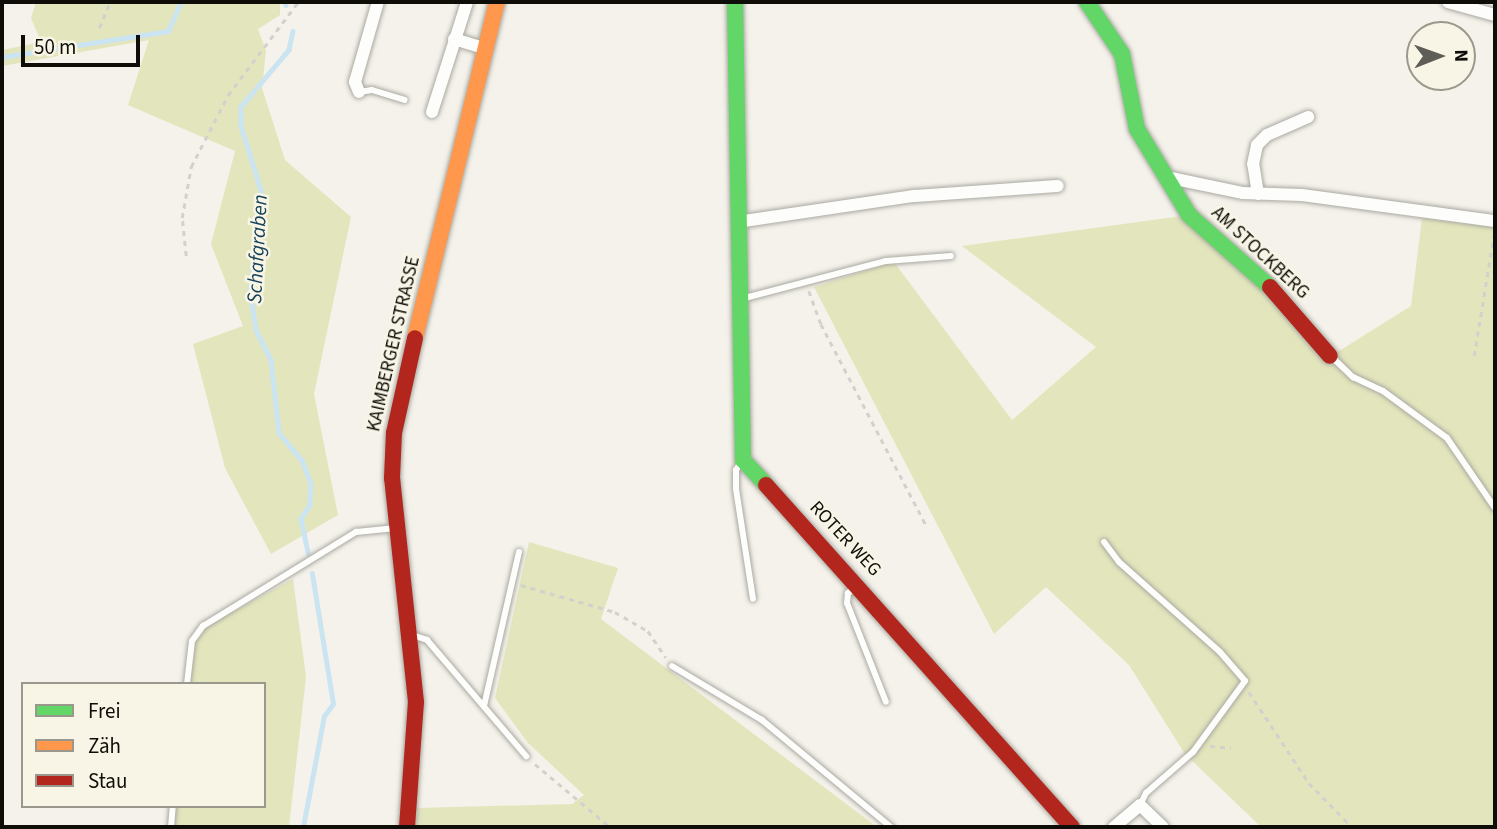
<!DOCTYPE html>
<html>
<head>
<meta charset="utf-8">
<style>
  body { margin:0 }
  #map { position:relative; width:1497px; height:829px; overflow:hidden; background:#f4f2ea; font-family:"Source Sans 3",sans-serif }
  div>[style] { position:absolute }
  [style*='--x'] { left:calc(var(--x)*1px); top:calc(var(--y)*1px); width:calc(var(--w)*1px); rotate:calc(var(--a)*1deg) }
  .green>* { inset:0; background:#e3e6bc }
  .stream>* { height:4.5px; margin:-2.25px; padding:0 2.25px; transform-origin:2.25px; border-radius:2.25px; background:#cbe4f1 }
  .path>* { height:2.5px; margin-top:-1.25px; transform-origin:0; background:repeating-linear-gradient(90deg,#d1d1cd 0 5px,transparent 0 10px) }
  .roads { filter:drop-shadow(0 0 2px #aaa9a2) drop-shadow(0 0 2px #aaa9a2) }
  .lane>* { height:6px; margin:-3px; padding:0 3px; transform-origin:3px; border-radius:3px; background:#fdfdfc }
  .street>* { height:12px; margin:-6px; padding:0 6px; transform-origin:6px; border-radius:6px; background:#fdfdfc }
  .fast>* { height:16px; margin:-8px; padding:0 8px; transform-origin:8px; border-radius:8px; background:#63d668 }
  .slow>* { height:16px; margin:-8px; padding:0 8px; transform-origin:8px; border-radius:8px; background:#ff974d }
  .jam>* { height:16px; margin:-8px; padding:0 8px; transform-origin:8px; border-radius:8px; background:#b3261e }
  span { translate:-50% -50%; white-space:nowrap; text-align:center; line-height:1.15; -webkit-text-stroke:5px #f8f5e6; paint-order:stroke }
  .street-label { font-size:19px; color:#0e0d08 }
  .water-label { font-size:21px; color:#154258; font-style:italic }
  .frame { position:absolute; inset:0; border:4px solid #0e0d08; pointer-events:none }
  .legend { position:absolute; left:21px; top:682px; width:245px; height:126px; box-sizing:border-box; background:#f8f5e6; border:2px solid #9a988d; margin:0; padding:9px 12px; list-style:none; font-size:21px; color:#0e0d08 }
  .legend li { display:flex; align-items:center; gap:14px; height:35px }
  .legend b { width:35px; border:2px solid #9a988d }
  .north { position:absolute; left:1406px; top:21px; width:70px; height:70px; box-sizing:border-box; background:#f8f5e6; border:2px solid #9a988d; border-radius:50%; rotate:89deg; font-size:19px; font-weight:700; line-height:28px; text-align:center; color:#0e0d08 }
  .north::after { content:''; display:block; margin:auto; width:24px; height:32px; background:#5e5d57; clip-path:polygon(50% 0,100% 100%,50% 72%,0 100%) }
  .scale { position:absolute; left:21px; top:35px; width:119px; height:32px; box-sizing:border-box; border:4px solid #0e0d08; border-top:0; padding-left:9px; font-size:21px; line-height:24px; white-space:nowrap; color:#0e0d08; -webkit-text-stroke:5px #f8f5e6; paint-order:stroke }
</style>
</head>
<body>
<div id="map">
  <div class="green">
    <i style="clip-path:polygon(36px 2px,280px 2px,280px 15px,258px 29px,266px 51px,262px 88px,285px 160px,351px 217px,314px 394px,338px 515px,271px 554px,225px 468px,193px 344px,243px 326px,211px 244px,235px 151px,128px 105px,149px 40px,2px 66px,2px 50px,41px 42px,31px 18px)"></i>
    <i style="clip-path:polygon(1189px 215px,1331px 356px,1411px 306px,1422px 218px,1495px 227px,1495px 827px,1261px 827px,1185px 754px,1129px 665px,1046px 587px,994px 634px,814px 287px,894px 262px,1012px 420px,1096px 347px,962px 246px)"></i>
    <i style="clip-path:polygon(529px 542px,618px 568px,601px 619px,877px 827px,416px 827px,417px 808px,572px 804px,584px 795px,528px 743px,495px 698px)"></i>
    <i style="clip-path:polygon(293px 579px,306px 677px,289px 827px,174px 827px,176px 806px,264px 806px,264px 684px,190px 684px,194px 640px,205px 627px)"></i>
  </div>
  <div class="stream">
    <i style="--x:285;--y:2;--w:3;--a:72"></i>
    <i style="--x:293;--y:31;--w:19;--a:102"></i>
    <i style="--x:289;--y:50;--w:75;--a:130.1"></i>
    <i style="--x:241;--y:107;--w:19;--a:90"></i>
    <i style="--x:241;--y:126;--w:67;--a:72.6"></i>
    <i style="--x:261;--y:190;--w:102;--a:96.2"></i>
    <i style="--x:250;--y:291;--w:39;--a:81"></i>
    <i style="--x:256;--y:330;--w:34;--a:63"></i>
    <i style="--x:271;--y:360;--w:73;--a:83.7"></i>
    <i style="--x:279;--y:433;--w:35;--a:50"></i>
    <i style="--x:302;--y:460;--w:25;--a:69"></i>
    <i style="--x:311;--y:483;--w:22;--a:93"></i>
    <i style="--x:310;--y:505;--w:17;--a:123"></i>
    <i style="--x:301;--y:519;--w:35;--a:78"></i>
    <i style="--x:2;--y:57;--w:168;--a:-8.9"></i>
    <i style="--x:168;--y:31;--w:32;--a:-66"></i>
    <i style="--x:303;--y:827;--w:113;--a:-79.3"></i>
    <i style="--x:324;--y:716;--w:15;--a:-53"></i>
    <i style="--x:333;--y:704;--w:132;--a:-99.2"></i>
  </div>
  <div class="path">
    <i style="--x:99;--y:28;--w:28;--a:-67"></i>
    <i style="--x:186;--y:256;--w:38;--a:-96"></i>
    <i style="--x:182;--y:218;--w:52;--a:-80"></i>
    <i style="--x:191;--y:167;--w:81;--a:-62.8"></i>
    <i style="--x:228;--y:95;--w:116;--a:-53"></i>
    <i style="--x:809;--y:291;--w:35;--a:70"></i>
    <i style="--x:821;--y:324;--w:227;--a:62.4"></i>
    <i style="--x:1474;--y:356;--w:124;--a:-80.7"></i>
    <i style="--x:521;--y:585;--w:98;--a:16"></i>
    <i style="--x:615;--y:612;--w:38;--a:30"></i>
    <i style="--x:648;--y:631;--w:32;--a:56"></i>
    <i style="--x:1249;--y:692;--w:109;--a:56.6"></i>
    <i style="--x:1309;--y:783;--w:62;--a:45.7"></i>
    <i style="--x:1210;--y:746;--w:21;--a:5"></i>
    <i style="--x:535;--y:764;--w:98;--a:40"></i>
  </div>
  <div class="roads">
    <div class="lane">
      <i style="--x:359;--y:92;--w:13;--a:-9"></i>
      <i style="--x:372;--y:90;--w:34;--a:17"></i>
      <i style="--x:741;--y:299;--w:150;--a:-14.7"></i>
      <i style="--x:886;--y:261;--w:65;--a:-4.4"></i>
      <i style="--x:1333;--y:358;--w:28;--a:44"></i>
      <i style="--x:1353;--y:377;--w:33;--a:25"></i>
      <i style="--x:1383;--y:391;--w:79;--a:36.3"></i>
      <i style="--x:1447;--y:438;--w:85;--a:55.6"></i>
      <i style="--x:742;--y:461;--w:11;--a:124"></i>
      <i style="--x:736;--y:470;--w:19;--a:90"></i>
      <i style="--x:736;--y:489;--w:111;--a:81.2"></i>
      <i style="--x:1104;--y:542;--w:25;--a:53"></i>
      <i style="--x:1119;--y:562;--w:135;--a:41.7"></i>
      <i style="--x:1220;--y:652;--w:38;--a:49"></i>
      <i style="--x:1245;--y:681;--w:88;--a:126.2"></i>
      <i style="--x:1193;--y:752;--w:62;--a:138.9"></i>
      <i style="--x:1146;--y:793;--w:13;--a:117"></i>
      <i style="--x:859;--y:585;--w:14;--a:144"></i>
      <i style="--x:848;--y:593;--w:10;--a:96"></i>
      <i style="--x:847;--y:603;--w:106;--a:68.5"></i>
      <i style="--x:412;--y:635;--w:16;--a:18"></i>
      <i style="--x:427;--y:640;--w:153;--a:49.5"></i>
      <i style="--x:672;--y:666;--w:105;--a:31"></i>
      <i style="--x:762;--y:720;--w:168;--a:39.7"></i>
      <i style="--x:187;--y:684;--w:43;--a:-83.4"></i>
      <i style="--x:192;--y:641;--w:19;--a:-54"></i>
      <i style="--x:203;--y:626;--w:180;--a:-31.6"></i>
      <i style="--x:356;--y:532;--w:40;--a:-5.7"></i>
      <i style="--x:484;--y:706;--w:158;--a:-77.2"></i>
      <i style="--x:171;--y:827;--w:21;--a:-85"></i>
    </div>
    <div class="street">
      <i style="--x:1448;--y:2;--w:49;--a:15.5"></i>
      <i style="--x:454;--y:39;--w:31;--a:17"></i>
      <i style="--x:359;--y:92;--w:11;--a:-112"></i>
      <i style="--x:355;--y:82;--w:83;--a:-74"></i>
      <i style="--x:432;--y:112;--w:115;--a:-72.3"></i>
      <i style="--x:1166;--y:177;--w:79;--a:11.7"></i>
      <i style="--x:1243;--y:193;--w:59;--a:1.9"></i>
      <i style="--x:1302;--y:195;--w:195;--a:7.7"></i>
      <i style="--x:1258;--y:194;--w:30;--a:-99"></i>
      <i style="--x:1253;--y:164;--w:19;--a:-78"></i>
      <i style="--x:1257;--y:145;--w:14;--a:-45"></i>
      <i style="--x:1267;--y:135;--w:45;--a:-23.7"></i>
      <i style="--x:737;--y:222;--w:179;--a:-8.4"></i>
      <i style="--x:914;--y:196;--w:144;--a:-4"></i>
      <i style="--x:1114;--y:827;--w:34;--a:-40"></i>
      <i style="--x:1140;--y:805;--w:32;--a:44"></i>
    </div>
    <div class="fast">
      <i style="--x:735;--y:2;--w:458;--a:89"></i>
      <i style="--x:743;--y:460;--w:34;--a:47"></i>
      <i style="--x:1087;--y:2;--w:63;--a:56.1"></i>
      <i style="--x:1122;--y:54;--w:76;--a:78.7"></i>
      <i style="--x:1137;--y:129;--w:100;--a:58.8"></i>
      <i style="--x:1189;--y:215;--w:108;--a:41.6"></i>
    </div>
    <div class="slow">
      <i style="--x:415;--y:338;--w:346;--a:-76.3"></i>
    </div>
    <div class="jam">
      <i style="--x:1270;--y:287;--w:91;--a:49"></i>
      <i style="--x:766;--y:485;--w:459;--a:48.2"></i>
      <i style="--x:407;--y:827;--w:125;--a:-85.9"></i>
      <i style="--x:416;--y:702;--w:225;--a:-96.1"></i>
      <i style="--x:392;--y:478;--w:45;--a:-87.5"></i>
      <i style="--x:394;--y:433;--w:97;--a:-77.5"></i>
    </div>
  </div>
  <div class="street-label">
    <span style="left:1260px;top:253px;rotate:43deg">AM STOCKBERG</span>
    <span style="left:394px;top:344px;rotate:-77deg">KAIMBERGER STRASSE</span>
    <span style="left:845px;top:539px;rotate:47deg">ROTER WEG</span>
  </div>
  <div class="water-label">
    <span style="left:257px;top:249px;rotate:-87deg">Schafgraben</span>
  </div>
  <div class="frame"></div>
  <ul class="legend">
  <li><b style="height:9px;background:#63d668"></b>Frei</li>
  <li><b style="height:9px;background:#ff974d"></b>Zäh</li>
  <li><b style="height:9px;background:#b3261e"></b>Stau</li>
  </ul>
  <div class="north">N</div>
  <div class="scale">50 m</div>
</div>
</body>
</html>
